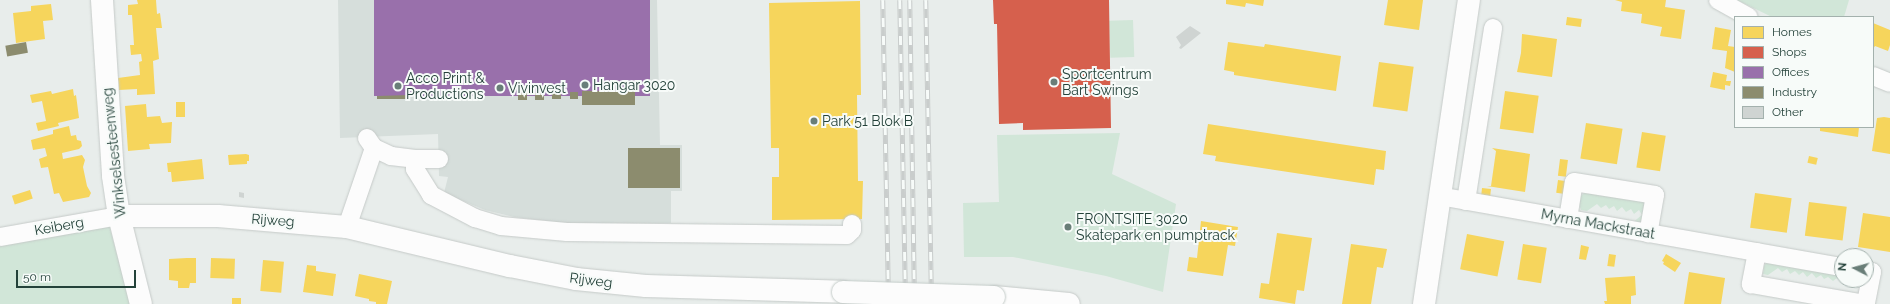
<!DOCTYPE html>
<html>
<head>
<meta charset="utf-8">
<style>
  body { margin:0 }
  #map { position:relative; width:1890px; height:304px; overflow:hidden; background:#e8edeb; font-family:Raleway,sans-serif }
  div>[style] { position:absolute }
  [style*='--x'] { left:calc(var(--x)*1px); top:calc(var(--y)*1px); width:calc(var(--w)*1px); rotate:calc(var(--a)*1deg) }
  .built>* { inset:0; background:#d6dedb }
  .green>* { inset:0; background:#d1e6d8; transform-origin:0 0 }
  .homes>* { inset:0; background:#f6d55c; transform-origin:0 0 }
  .shops>* { inset:0; background:#d6604d }
  .offices>* { inset:0; background:#9970ab; transform-origin:0 0 }
  .industry>* { inset:0; background:#8c8c6e; transform-origin:0 0 }
  .building>* { inset:0; background:#cfd4d2 }
  .roads { filter:drop-shadow(0 0 1px #c5cac8) drop-shadow(0 0 1px #c5cac8) }
  .street>* { height:18px; margin:-9px; padding:0 9px; transform-origin:9px; border-radius:9px; background:#fcfcfc }
  .secondary>* { height:22px; margin:-11px; padding:0 11px; transform-origin:11px; border-radius:11px; background:#fcfcfc }
  .rail>* { height:4.5px; margin-top:-2.25px; transform-origin:0; background:repeating-linear-gradient(90deg,#f7fbf9 0 9px,#c9cdcc 0 18px); box-sizing:border-box; border-block:1px solid #c9cdcc }
  .bridges { filter:drop-shadow(0 0 1px #c3cbc8) drop-shadow(0 0 1px #c3cbc8) }
  .secondary-bridge>* { height:22px; margin:-11px; padding:0 11px; transform-origin:11px; border-radius:11px; background:#fcfcfc }
  .dots>* { width:11px; height:11px; translate:-50% -50%; box-sizing:border-box; border:2px solid #f7fbf9; border-radius:50% }
  span { translate:-50% -50%; white-space:nowrap; text-align:center; line-height:1.15; -webkit-text-stroke:4px #f7fbf9; paint-order:stroke }
  .poi-label { font-size:14px; color:#24423a }
  .left { translate:0 -50%; text-align:left }
  .street-label { font-size:14px; color:#24423a }
  .legend { position:absolute; left:1734px; top:16px; width:140px; height:112px; box-sizing:border-box; background:#f7fbf9; border:1px solid #a3b1ad; margin:0; padding:5px 7px; list-style:none; font-size:12px; color:#24423a }
  .legend li { display:flex; align-items:center; gap:8px; height:20px }
  .legend b { width:20px; border:1px solid #a3b1ad }
  .north { position:absolute; left:1834px; top:248px; width:40px; height:40px; box-sizing:border-box; background:#f7fbf9; border:1px solid #a3b1ad; border-radius:50%; rotate:276deg; font-size:11px; font-weight:700; line-height:16px; text-align:center; color:#24423a }
  .north::after { content:''; display:block; margin:auto; width:14px; height:18px; background:#697e78; clip-path:polygon(50% 0,100% 100%,50% 72%,0 100%) }
  .scale { position:absolute; left:16px; top:270px; width:120px; height:18px; box-sizing:border-box; border:2px solid #24423a; border-top:0; padding-left:5px; font-size:12px; line-height:14px; white-space:nowrap; color:#24423a; -webkit-text-stroke:3px #f7fbf9; paint-order:stroke }
</style>
</head>
<body>
<div id="map">
  <div class="built">
    <i style="clip-path:polygon(338px 0,657px 0,660px 145px,682px 145px,682px 191px,671px 191px,671px 223px,565px 223px,514px 217px,485px 210px,444px 193px,448px 177px,439px 176px,438px 134px,340px 138px)"></i>
  </div>
  <div class="green">
    <i style="clip-path:polygon(1737px 0,1849px 0,1844px 17px,1772px 17px)"></i>
    <i style="left:1133px;top:20px;width:37px;height:24px;rotate:88deg"></i>
    <i style="clip-path:polygon(1120px 133px,1112px 174px,1176px 204px,1163px 292px,1106px 276px,1013px 257px,964px 257px,963px 203px,999px 202px,997px 135px)"></i>
    <i style="clip-path:polygon(1587px 190px,1645px 200px,1642px 222px,1632px 223px,1642px 215px,1639px 210px,1634px 214px,1631px 209px,1626px 212px,1622px 207px,1617px 211px,1614px 206px,1609px 209px,1606px 205px,1601px 208px,1597px 204px,1587px 211px,1581px 210px,1579px 204px,1579px 198px)"></i>
    <i style="clip-path:polygon(109px 224px,130px 304px,0 304px,0 245px)"></i>
    <i style="clip-path:polygon(1767px 262px,1842px 272px,1842px 280px,1844px 280px,1841px 282px,1837px 278px,1833px 281px,1828px 277px,1824px 279px,1821px 275px,1816px 278px,1812px 273px,1807px 277px,1803px 272px,1799px 275px,1795px 271px,1790px 274px,1787px 269px,1782px 272px,1778px 268px,1768px 275px,1763px 274px,1764px 266px)"></i>
  </div>
  <div class="homes">
    <i style="clip-path:polygon(137px 0,156px 0,157px 14px,160px 13px,162px 28px,156px 28px,159px 59px,153px 61px,155px 94px,137px 95px,137px 89px,119px 90px,118px 78px,140px 75px,139px 62px,142px 61px,141px 54px,131px 55px,130px 45px,134px 45px,132px 15px,128px 15px,128px 5px,138px 4px)"></i>
    <i style="clip-path:polygon(1226px 0,1264px 0,1263px 6px,1246px 3px,1245px 7px,1226px 4px)"></i>
    <i style="clip-path:polygon(1388px 0,1423px 0,1419px 30px,1384px 25px)"></i>
    <i style="clip-path:polygon(1615px 0,1666px 0,1665px 7px,1685px 10px,1681px 39px,1660px 36px,1662px 27px,1641px 23px,1642px 14px,1621px 11px,1622px 2px)"></i>
    <i style="clip-path:polygon(860px 1px,861px 95px,857px 95px,858px 181px,863px 181px,862px 219px,772px 220px,772px 177px,779px 177px,779px 148px,771px 148px,769px 3px)"></i>
    <i style="clip-path:polygon(51px 4px,53px 20px,43px 21px,45px 39px,16px 43px,13px 13px,31px 11px,31px 6px)"></i>
    <i style="left:1567px;top:17px;width:15px;height:8px;rotate:8deg"></i>
    <i style="clip-path:polygon(1873px 23px,1890px 30px,1890px 45px,1888px 51px,1875px 46px,1873px 49px)"></i>
    <i style="clip-path:polygon(1715px 27px,1731px 30px,1728px 46px,1735px 47px,1735px 72px,1725px 68px,1727px 51px,1712px 49px)"></i>
    <i style="clip-path:polygon(1522px 34px,1557px 39px,1552px 77px,1517px 72px,1521px 53px)"></i>
    <i style="clip-path:polygon(1228px 42px,1264px 47px,1265px 44px,1341px 56px,1336px 91px,1234px 75px,1234px 72px,1224px 70px)"></i>
    <i style="left:1379px;top:62px;width:35px;height:45px;rotate:8deg"></i>
    <i style="clip-path:polygon(1713px 72px,1727px 75px,1726px 81px,1731px 81px,1730px 86px,1725px 85px,1725px 90px,1710px 87px)"></i>
    <i style="clip-path:polygon(73px 89px,74px 96px,76px 95px,79px 118px,58px 123px,59px 126px,38px 131px,36px 123px,46px 121px,42px 101px,32px 103px,30px 95px,51px 91px,52px 94px)"></i>
    <i style="left:1505px;top:91px;width:34px;height:38px;rotate:8deg"></i>
    <i style="left:176px;top:102px;width:9px;height:15px"></i>
    <i style="clip-path:polygon(146px 104px,147px 117px,160px 116px,162px 123px,172px 122px,171px 143px,149px 144px,150px 149px,128px 151px,125px 106px)"></i>
    <i style="clip-path:polygon(1884px 117px,1890px 118px,1890px 154px,1872px 151px,1877px 118px)"></i>
    <i style="left:1586px;top:123px;width:37px;height:36px;rotate:9deg"></i>
    <i style="clip-path:polygon(1208px 124px,1386px 151px,1384px 170px,1376px 169px,1374px 185px,1215px 161px,1216px 156px,1203px 154px)"></i>
    <i style="clip-path:polygon(69px 126px,71px 136px,76px 135px,77px 140px,81px 141px,82px 146px,79px 149px,62px 153px,63px 159px,82px 155px,85px 160px,83px 167px,87px 186px,91px 193px,89px 197px,63px 202px,59px 193px,54px 194px,48px 167px,41px 168px,39px 159px,47px 156px,45px 148px,33px 150px,31px 140px,53px 134px,53px 130px)"></i>
    <i style="clip-path:polygon(1820px 127px,1859px 127px,1858px 137px,1820px 131px)"></i>
    <i style="left:1642px;top:132px;width:24px;height:36px;rotate:9deg"></i>
    <i style="clip-path:polygon(1492px 148px,1530px 154px,1525px 192px,1487px 186px,1491px 186px,1496px 151px)"></i>
    <i style="clip-path:polygon(246px 154px,249px 155px,249px 161px,247px 161px,247px 164px,229px 165px,228px 155px)"></i>
    <i style="left:1809px;top:156px;width:9px;height:7px;rotate:13deg"></i>
    <i style="clip-path:polygon(202px 159px,204px 179px,172px 182px,171px 172px,168px 172px,167px 163px)"></i>
    <i style="left:1560px;top:159px;width:8px;height:17px;rotate:7deg"></i>
    <i style="left:1558px;top:180px;width:7px;height:13px;rotate:8deg"></i>
    <i style="left:1482px;top:188px;width:9px;height:7px;rotate:6deg"></i>
    <i style="left:30px;top:190px;width:9px;height:19px;rotate:72deg"></i>
    <i style="left:1755px;top:193px;width:37px;height:35px;rotate:8deg"></i>
    <i style="left:1809px;top:202px;width:38px;height:34px;rotate:7deg"></i>
    <i style="clip-path:polygon(1863px 213px,1890px 217px,1890px 252px,1858px 247px)"></i>
    <i style="clip-path:polygon(1201px 221px,1238px 227px,1235px 246px,1228px 245px,1223px 276px,1187px 271px,1189px 257px,1197px 258px)"></i>
    <i style="clip-path:polygon(1277px 233px,1312px 238px,1304px 291px,1297px 290px,1295px 304px,1259px 298px,1261px 283px,1269px 284px)"></i>
    <i style="left:1467px;top:234px;width:38px;height:36px;rotate:11deg"></i>
    <i style="clip-path:polygon(1351px 244px,1387px 249px,1383px 268px,1377px 267px,1371px 304px,1342px 304px)"></i>
    <i style="left:1523px;top:244px;width:24px;height:36px;rotate:9deg"></i>
    <i style="clip-path:polygon(1581px 245px,1589px 247px,1586px 260px,1579px 259px)"></i>
    <i style="left:1609px;top:254px;width:7px;height:12px;rotate:8deg"></i>
    <i style="clip-path:polygon(1666px 254px,1681px 263px,1675px 272px,1663px 264px,1664px 262px,1662px 261px)"></i>
    <i style="clip-path:polygon(187px 258px,196px 258px,196px 283px,190px 283px,189px 288px,178px 288px,178px 281px,169px 280px,169px 259px)"></i>
    <i style="left:211px;top:258px;width:24px;height:20px;rotate:2deg"></i>
    <i style="left:263px;top:260px;width:21px;height:31px;rotate:5deg"></i>
    <i style="clip-path:polygon(307px 265px,316px 266px,316px 271px,336px 274px,333px 296px,303px 292px)"></i>
    <i style="clip-path:polygon(1689px 272px,1725px 278px,1721px 304px,1684px 304px)"></i>
    <i style="clip-path:polygon(359px 274px,392px 281px,387px 304px,376px 304px,376px 302px,369px 301px,369px 299px,355px 296px)"></i>
    <i style="clip-path:polygon(1635px 276px,1636px 295px,1631px 296px,1631px 304px,1605px 304px,1604px 301px,1607px 301px,1605px 278px)"></i>
    <i style="left:232px;top:298px;width:9px;height:6px"></i>
  </div>
  <div class="shops">
    <i style="clip-path:polygon(993px 0,1109px 0,1111px 128px,1023px 130px,1023px 123px,999px 124px,997px 24px,994px 24px)"></i>
  </div>
  <div class="offices">
    <i style="left:374px;top:0;width:276px;height:96px"></i>
  </div>
  <div class="industry">
    <i style="left:26px;top:42px;width:11px;height:21px;rotate:80deg"></i>
    <i style="left:635px;top:91px;width:14px;height:53px;rotate:90deg"></i>
    <i style="left:552px;top:92px;width:9px;height:7px"></i>
    <i style="left:570px;top:92px;width:8px;height:7px"></i>
    <i style="left:518px;top:93px;width:9px;height:7px"></i>
    <i style="left:535px;top:93px;width:9px;height:7px"></i>
    <i style="clip-path:polygon(409px 95px,409px 99px,377px 99px,377px 96px)"></i>
    <i style="left:628px;top:148px;width:52px;height:40px"></i>
  </div>
  <div class="building">
    <i style="clip-path:polygon(1190px 26px,1201px 33px,1181px 49px,1179px 48px,1181px 45px,1176px 37px)"></i>
    <i style="clip-path:polygon(239px 192px,244px 193px,244px 198px,239px 197px)"></i>
  </div>
  <div class="roads">
    <div class="street">
      <i style="--x:1718;--y:0;--w:35;--a:29"></i>
      <i style="--x:1873;--y:76;--w:18;--a:22"></i>
      <i style="--x:367;--y:138;--w:12;--a:55"></i>
      <i style="--x:374;--y:148;--w:19;--a:25"></i>
      <i style="--x:391;--y:156;--w:24;--a:7"></i>
      <i style="--x:415;--y:159;--w:24;--a:0"></i>
      <i style="--x:415;--y:159;--w:10;--a:90"></i>
      <i style="--x:415;--y:169;--w:31;--a:58"></i>
      <i style="--x:431;--y:195;--w:50;--a:27.6"></i>
      <i style="--x:475;--y:218;--w:27;--a:17"></i>
      <i style="--x:501;--y:226;--w:66;--a:5.2"></i>
      <i style="--x:567;--y:232;--w:280;--a:0.6"></i>
      <i style="--x:847;--y:235;--w:7;--a:-45"></i>
      <i style="--x:852;--y:230;--w:6;--a:-90"></i>
      <i style="--x:1439;--y:196;--w:409;--a:10"></i>
      <i style="--x:1466;--y:201;--w:175;--a:-81.1"></i>
      <i style="--x:1568;--y:219;--w:37;--a:-81"></i>
      <i style="--x:1574;--y:182;--w:82;--a:9.1"></i>
      <i style="--x:1655;--y:195;--w:39;--a:100"></i>
      <i style="--x:347;--y:227;--w:83;--a:-71.1"></i>
      <i style="--x:0;--y:237;--w:121;--a:-10"></i>
      <i style="--x:1757;--y:252;--w:33;--a:101"></i>
      <i style="--x:1751;--y:284;--w:115;--a:10"></i>
      <i style="--x:1866;--y:271;--w:6;--a:9"></i>
      <i style="--x:1872;--y:272;--w:33;--a:101"></i>
    </div>
    <div class="secondary">
      <i style="--x:102;--y:0;--w:176;--a:86.4"></i>
      <i style="--x:113;--y:176;--w:40;--a:81.5"></i>
      <i style="--x:119;--y:216;--w:91;--a:76"></i>
      <i style="--x:119;--y:216;--w:99;--a:0"></i>
      <i style="--x:218;--y:216;--w:129;--a:4.9"></i>
      <i style="--x:347;--y:227;--w:168;--a:13.5"></i>
      <i style="--x:510;--y:266;--w:67;--a:11.1"></i>
      <i style="--x:576;--y:279;--w:70;--a:5.7"></i>
      <i style="--x:646;--y:286;--w:197;--a:1.7"></i>
      <i style="--x:994;--y:297;--w:75;--a:5.3"></i>
      <i style="--x:1424;--y:304;--w:307;--a:-81.6"></i>
    </div>
  </div>
  <div class="rail">
    <i style="--x:883;--y:0;--w:304;--a:88.9"></i>
    <i style="--x:900;--y:0;--w:304;--a:88.9"></i>
    <i style="--x:910;--y:0;--w:304;--a:89.1"></i>
    <i style="--x:926;--y:0;--w:304;--a:88.9"></i>
  </div>
  <div class="bridges">
    <div class="secondary-bridge">
      <i style="--x:843;--y:292;--w:151;--a:1.9"></i>
    </div>
  </div>
  <div class="dots">
    <i style="left:1054px;top:82px;background:#697e78"></i>
    <i style="left:585px;top:85px;background:#697e78"></i>
    <i style="left:398px;top:86px;background:#697e78"></i>
    <i style="left:500px;top:88px;background:#697e78"></i>
    <i style="left:814px;top:121px;background:#697e78"></i>
    <i style="left:1068px;top:227px;background:#697e78"></i>
  </div>
  <div class="poi-label">
    <span class="left" style="left:1062px;top:82px">Sportcentrum<br>Bart Swings</span>
    <span class="left" style="left:406px;top:86px">Acco Print &amp;<br>Productions</span>
    <span class="left" style="left:593px;top:85px">Hangar 3020</span>
    <span class="left" style="left:508px;top:88px">Vivinvest</span>
    <span class="left" style="left:822px;top:121px">Park 51 Blok B</span>
    <span class="left" style="left:1076px;top:227px">FRONTSITE 3020<br>Skatepark en pumptrack</span>
  </div>
  <div class="street-label">
    <span style="left:114px;top:153px;rotate:-96deg">Winkselsesteenweg</span>
    <span style="left:273px;top:220px;rotate:4deg">Rijweg</span>
    <span style="left:1598px;top:224px;rotate:10deg">Myrna Mackstraat</span>
    <span style="left:59px;top:226px;rotate:-10deg">Keiberg</span>
    <span style="left:591px;top:280px;rotate:7deg">Rijweg</span>
  </div>
  <ul class="legend">
  <li><b style="height:11px;background:#f6d55c"></b>Homes</li>
  <li><b style="height:11px;background:#d6604d"></b>Shops</li>
  <li><b style="height:11px;background:#9970ab"></b>Offices</li>
  <li><b style="height:11px;background:#8c8c6e"></b>Industry</li>
  <li><b style="height:11px;background:#cfd4d2"></b>Other</li>
  </ul>
  <div class="north">N</div>
  <div class="scale">50 m</div>
</div>
</body>
</html>
